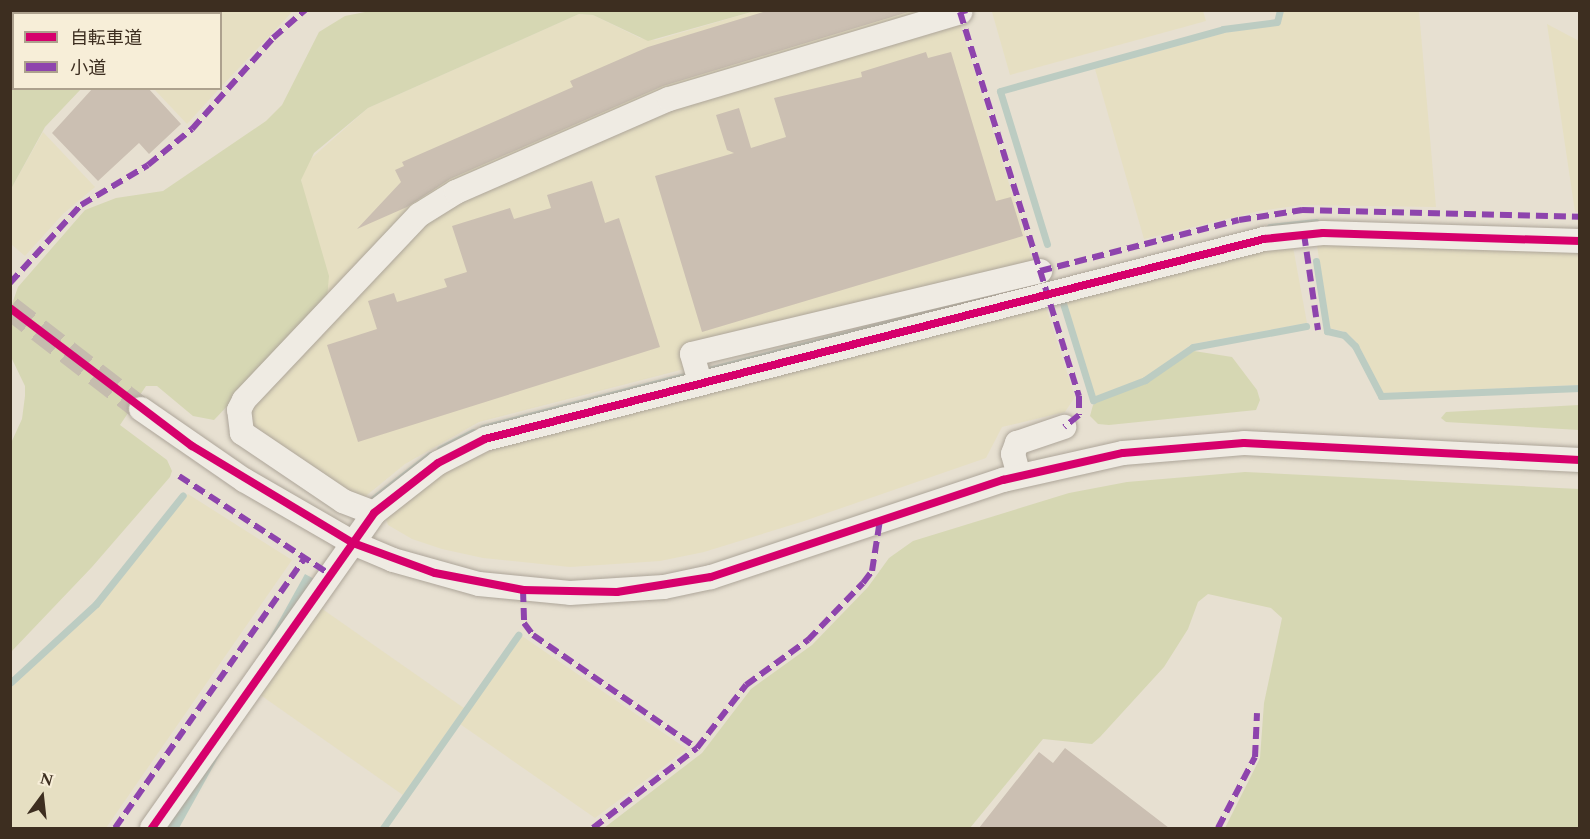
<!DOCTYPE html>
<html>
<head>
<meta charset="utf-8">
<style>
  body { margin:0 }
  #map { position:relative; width:1590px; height:839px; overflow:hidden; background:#e7e0d1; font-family:Spectral,"Noto Sans JP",serif }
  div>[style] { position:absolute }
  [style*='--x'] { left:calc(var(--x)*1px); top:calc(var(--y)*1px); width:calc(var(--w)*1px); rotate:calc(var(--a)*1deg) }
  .farmland>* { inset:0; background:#e6dfc2; transform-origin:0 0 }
  .green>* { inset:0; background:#d6d7b3 }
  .water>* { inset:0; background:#bcccc2; transform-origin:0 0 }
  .stream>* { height:7px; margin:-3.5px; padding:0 3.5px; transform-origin:3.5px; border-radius:3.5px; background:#bcccc2 }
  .building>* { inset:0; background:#cbbfb2 }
  .minor-tunnel>* { height:24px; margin-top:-12px; transform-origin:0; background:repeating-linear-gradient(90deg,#c5bcae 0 24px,transparent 0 36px) }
  .roads { filter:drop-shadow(0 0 2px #ada599) drop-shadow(0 0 2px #ada599) }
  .minor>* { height:24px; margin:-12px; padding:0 12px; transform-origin:12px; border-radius:12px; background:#efebe3 }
  .quiet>* { height:6px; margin-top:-3px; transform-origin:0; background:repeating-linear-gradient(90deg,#8e44ad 0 12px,transparent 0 18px) }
  .cycleway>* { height:8px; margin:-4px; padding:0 4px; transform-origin:4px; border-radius:4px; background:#d6006c }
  span { translate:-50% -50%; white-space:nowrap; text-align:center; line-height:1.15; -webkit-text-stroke:6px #f7eed8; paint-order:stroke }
  .frame { position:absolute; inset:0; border:12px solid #3d2e20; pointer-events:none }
  .legend { position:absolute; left:12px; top:12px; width:210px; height:78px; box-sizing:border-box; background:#f7eed8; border:2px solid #ada18e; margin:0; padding:8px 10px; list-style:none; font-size:18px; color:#3d2e20 }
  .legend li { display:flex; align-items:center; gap:12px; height:30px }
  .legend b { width:30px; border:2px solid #ada18e }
  .north { position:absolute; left:12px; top:767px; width:60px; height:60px; -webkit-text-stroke:4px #f7eed8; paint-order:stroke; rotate:15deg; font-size:16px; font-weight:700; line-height:24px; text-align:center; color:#3d2e20 }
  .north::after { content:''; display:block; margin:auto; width:21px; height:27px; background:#3d2e20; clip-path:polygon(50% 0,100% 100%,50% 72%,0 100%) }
</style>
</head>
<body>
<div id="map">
  <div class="farmland">
    <i style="clip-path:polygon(130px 10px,293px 11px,221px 87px,220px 14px,126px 14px)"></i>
    <i style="clip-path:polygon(755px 11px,956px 11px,1038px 278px,479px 422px,405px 464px,367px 495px,354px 512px,232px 409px,303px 193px,301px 179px,305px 164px,368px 108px,579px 14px,593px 15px,640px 38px,656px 40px)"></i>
    <i style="clip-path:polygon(1203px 11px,1206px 21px,1010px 75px,992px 12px)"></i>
    <i style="clip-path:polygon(1283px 11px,1419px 11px,1436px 207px,1301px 205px,1259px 211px,1144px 239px,1095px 69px,1224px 33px,1279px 25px)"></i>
    <i style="clip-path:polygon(1547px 24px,1579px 41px,1579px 212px,1575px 212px)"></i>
    <i style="clip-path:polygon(154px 89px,219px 89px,187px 124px)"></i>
    <i style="clip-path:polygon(43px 132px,95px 187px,63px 214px,25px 256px,11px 244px,11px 189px)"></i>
    <i style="clip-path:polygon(1320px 243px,1579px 251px,1579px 385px,1383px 393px,1358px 344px,1346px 332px,1330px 328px,1317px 246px)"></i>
    <i style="clip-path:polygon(1293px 247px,1307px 323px,1192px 344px,1144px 378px,1094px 397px,1064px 300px,1247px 253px)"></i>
    <i style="clip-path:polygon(1039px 306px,1047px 310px,1075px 397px,1065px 412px,1002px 427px,986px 458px,804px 521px,704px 552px,660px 561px,570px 567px,483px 558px,442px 549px,412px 539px,388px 525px,385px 516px,421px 486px,489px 448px)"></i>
    <i style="clip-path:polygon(188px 494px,292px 560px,106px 828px,11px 828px,11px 688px,98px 606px)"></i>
    <i style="left:318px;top:606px;width:178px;height:106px;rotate:35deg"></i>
    <i style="clip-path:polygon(522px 636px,687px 749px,595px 818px,460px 724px)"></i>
  </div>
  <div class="green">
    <i style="clip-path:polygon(11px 10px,130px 11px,14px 14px,14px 88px,81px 89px,45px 127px,11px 189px)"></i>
    <i style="clip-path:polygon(375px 10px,755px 11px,648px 41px,593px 15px,579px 14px,368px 108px,314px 153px,301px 180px,329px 276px,327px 298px,322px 307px,214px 420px,193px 416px,157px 386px,146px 386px,120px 425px,167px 460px,172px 471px,170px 477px,92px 567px,11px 652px,11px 443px,22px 419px,25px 396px,25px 386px,11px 357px,12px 304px,18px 287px,85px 210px,116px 198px,163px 191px,266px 121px,282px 105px,319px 32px,345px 16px)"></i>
    <i style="clip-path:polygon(1194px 351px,1232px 357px,1257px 390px,1260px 400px,1256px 410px,1109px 425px,1098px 424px,1090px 416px,1093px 405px,1101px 399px,1146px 382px)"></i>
    <i style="clip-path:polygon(1579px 405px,1579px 430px,1446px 422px,1441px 418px,1446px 412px)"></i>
    <i style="clip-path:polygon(1245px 472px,1579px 489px,1579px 828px,1225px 828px,1260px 758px,1264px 703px,1282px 618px,1271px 608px,1208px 594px,1198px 602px,1188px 629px,1164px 667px,1100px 737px,1092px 744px,1043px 739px,970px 828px,604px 828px,702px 753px,751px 689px,812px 645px,868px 587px,889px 558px,913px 541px,1069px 493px,1127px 482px)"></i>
  </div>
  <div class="water">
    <i style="left:305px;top:574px;width:13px;height:310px;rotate:29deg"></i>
  </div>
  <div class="stream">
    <i style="--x:1270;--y:227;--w:46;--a:-6.2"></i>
    <i style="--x:1047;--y:244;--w:160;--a:-107.1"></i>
    <i style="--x:1000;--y:91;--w:231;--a:-15.5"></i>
    <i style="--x:1223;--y:29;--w:54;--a:-7.4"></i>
    <i style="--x:1277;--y:22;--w:12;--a:-76"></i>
    <i style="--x:1316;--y:261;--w:71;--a:81.1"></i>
    <i style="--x:1327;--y:331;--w:17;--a:13"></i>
    <i style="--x:1344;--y:335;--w:16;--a:45"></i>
    <i style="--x:1355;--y:346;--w:56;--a:62.5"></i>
    <i style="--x:1381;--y:396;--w:199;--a:-2.3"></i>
    <i style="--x:1062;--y:300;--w:105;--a:72.8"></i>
    <i style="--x:1093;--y:400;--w:56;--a:-21"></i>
    <i style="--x:1145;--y:380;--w:58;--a:-34.5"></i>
    <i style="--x:1193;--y:347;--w:115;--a:-10.5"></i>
    <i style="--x:483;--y:428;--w:562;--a:-14.43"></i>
    <i style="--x:440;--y:449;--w:37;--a:-27"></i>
    <i style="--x:372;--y:500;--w:73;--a:-37.8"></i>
    <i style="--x:10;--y:683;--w:117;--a:-42.6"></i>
    <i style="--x:96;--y:604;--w:139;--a:-51.4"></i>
    <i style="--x:383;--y:828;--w:236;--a:-55"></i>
  </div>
  <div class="building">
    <i style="clip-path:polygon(770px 10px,915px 10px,663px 86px,450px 179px,407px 207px,357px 229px,401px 182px,395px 170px,404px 166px,402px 162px,573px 87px,570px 81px,648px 47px)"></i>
    <i style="clip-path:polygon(926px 52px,928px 58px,951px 52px,996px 201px,1011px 197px,1023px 236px,702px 332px,655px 176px,734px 153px,727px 150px,716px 115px,739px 108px,751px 148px,786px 137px,774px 98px,862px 77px,861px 72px)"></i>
    <i style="clip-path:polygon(93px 88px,148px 88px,181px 124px,149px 154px,139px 143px,98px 181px,52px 133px)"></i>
    <i style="clip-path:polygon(592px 181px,605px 223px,619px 218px,660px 347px,358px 442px,327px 345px,377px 329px,368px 301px,394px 293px,397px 302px,447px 287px,444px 279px,467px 272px,452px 226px,510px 208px,514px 219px,551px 208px,547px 195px)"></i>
    <i style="clip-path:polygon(1065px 748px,1169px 828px,979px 828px,1039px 752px,1053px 763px)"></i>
  </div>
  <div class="minor-tunnel">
    <i style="--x:10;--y:308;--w:165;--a:37.6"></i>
  </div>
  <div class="roads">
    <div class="minor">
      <i style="--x:700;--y:382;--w:29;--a:-106"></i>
      <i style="--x:692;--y:354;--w:358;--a:-13.4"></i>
      <i style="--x:141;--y:409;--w:125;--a:34.6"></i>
      <i style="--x:244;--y:480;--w:126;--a:30"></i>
      <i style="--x:353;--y:543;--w:43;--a:23"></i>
      <i style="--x:393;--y:560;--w:89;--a:15.6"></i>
      <i style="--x:479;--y:584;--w:91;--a:5.6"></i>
      <i style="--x:570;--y:593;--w:94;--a:-3.7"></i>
      <i style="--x:664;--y:587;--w:48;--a:-12"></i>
      <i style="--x:711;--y:577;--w:308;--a:-18.4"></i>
      <i style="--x:1003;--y:480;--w:123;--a:-12.7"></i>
      <i style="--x:1123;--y:453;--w:121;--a:-4.7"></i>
      <i style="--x:1244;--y:443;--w:336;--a:2.9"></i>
      <i style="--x:1019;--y:476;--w:23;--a:-105"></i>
      <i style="--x:1013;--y:454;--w:12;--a:-70"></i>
      <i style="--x:1017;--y:443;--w:50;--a:-18.8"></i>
      <i style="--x:374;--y:513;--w:33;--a:-159"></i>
      <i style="--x:343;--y:501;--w:122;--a:-146"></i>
      <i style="--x:242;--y:433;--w:23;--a:-97"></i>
      <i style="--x:239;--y:410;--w:11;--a:-63"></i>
      <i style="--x:244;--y:400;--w:255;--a:-46.6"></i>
      <i style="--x:419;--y:215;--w:44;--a:-31.9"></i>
      <i style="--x:456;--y:192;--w:232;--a:-23.6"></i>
      <i style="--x:669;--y:99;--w:304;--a:-16.6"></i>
      <i style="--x:152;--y:828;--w:385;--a:-54.8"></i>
      <i style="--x:374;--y:513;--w:81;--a:-38"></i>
      <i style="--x:438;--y:463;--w:53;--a:-27.1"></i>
      <i style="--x:485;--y:439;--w:804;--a:-14.4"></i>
      <i style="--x:1264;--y:239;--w:59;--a:-5.8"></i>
      <i style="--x:1323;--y:233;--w:257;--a:1.8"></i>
    </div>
  </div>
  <div class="quiet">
    <i style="--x:967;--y:10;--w:7;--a:164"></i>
    <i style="--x:960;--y:12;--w:402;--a:72.8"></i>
    <i style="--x:1079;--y:396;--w:19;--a:90"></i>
    <i style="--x:1079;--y:415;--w:19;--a:141"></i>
    <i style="--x:1304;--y:234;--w:97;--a:81.7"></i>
    <i style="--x:1040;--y:271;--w:205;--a:-14.4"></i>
    <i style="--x:1239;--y:220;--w:64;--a:-9"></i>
    <i style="--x:1302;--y:210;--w:278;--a:1.4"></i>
    <i style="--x:10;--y:283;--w:105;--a:-47.7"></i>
    <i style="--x:81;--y:205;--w:78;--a:-30.8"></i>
    <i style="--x:148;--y:165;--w:57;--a:-39.3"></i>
    <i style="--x:192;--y:129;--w:122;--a:-48.3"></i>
    <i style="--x:273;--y:38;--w:43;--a:-41.2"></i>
    <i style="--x:179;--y:476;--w:181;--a:33.1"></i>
    <i style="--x:523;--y:590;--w:33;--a:88"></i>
    <i style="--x:524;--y:623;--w:15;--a:53"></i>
    <i style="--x:533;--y:635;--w:199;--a:34.6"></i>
    <i style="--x:115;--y:828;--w:330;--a:-54.9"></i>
    <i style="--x:593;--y:828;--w:131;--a:-37.6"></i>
    <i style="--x:697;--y:748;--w:80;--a:-52.1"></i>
    <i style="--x:746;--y:685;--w:77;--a:-36"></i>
    <i style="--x:808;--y:640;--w:79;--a:-46"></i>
    <i style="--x:863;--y:583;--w:15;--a:-53"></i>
    <i style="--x:872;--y:571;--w:52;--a:-81.1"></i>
    <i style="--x:1218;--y:828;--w:80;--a:-62.5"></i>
    <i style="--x:1255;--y:757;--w:44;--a:-87.4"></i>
  </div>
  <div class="cycleway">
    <i style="--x:10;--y:308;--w:228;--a:37.2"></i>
    <i style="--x:192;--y:446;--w:188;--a:31.1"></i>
    <i style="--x:353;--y:543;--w:87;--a:20.1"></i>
    <i style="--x:435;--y:573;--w:90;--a:10.9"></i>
    <i style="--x:523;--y:590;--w:94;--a:1.2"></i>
    <i style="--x:617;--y:592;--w:95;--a:-9.1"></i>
    <i style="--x:711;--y:577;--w:308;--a:-18.4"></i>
    <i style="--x:1003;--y:480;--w:123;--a:-12.7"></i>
    <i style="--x:1123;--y:453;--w:121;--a:-4.7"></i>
    <i style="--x:1244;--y:443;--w:336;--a:2.9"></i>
    <i style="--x:152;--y:828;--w:385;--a:-54.8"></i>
    <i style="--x:374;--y:513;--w:81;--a:-38"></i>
    <i style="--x:438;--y:463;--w:53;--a:-27.1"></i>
    <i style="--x:485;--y:439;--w:804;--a:-14.4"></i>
    <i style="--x:1264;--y:239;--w:59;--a:-5.8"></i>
    <i style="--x:1323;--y:233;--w:257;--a:1.8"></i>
  </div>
  <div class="frame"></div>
  <ul class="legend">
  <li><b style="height:8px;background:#d6006c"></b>自転車道</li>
  <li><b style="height:8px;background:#8e44ad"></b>小道</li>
  </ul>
  <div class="north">N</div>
</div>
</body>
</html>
